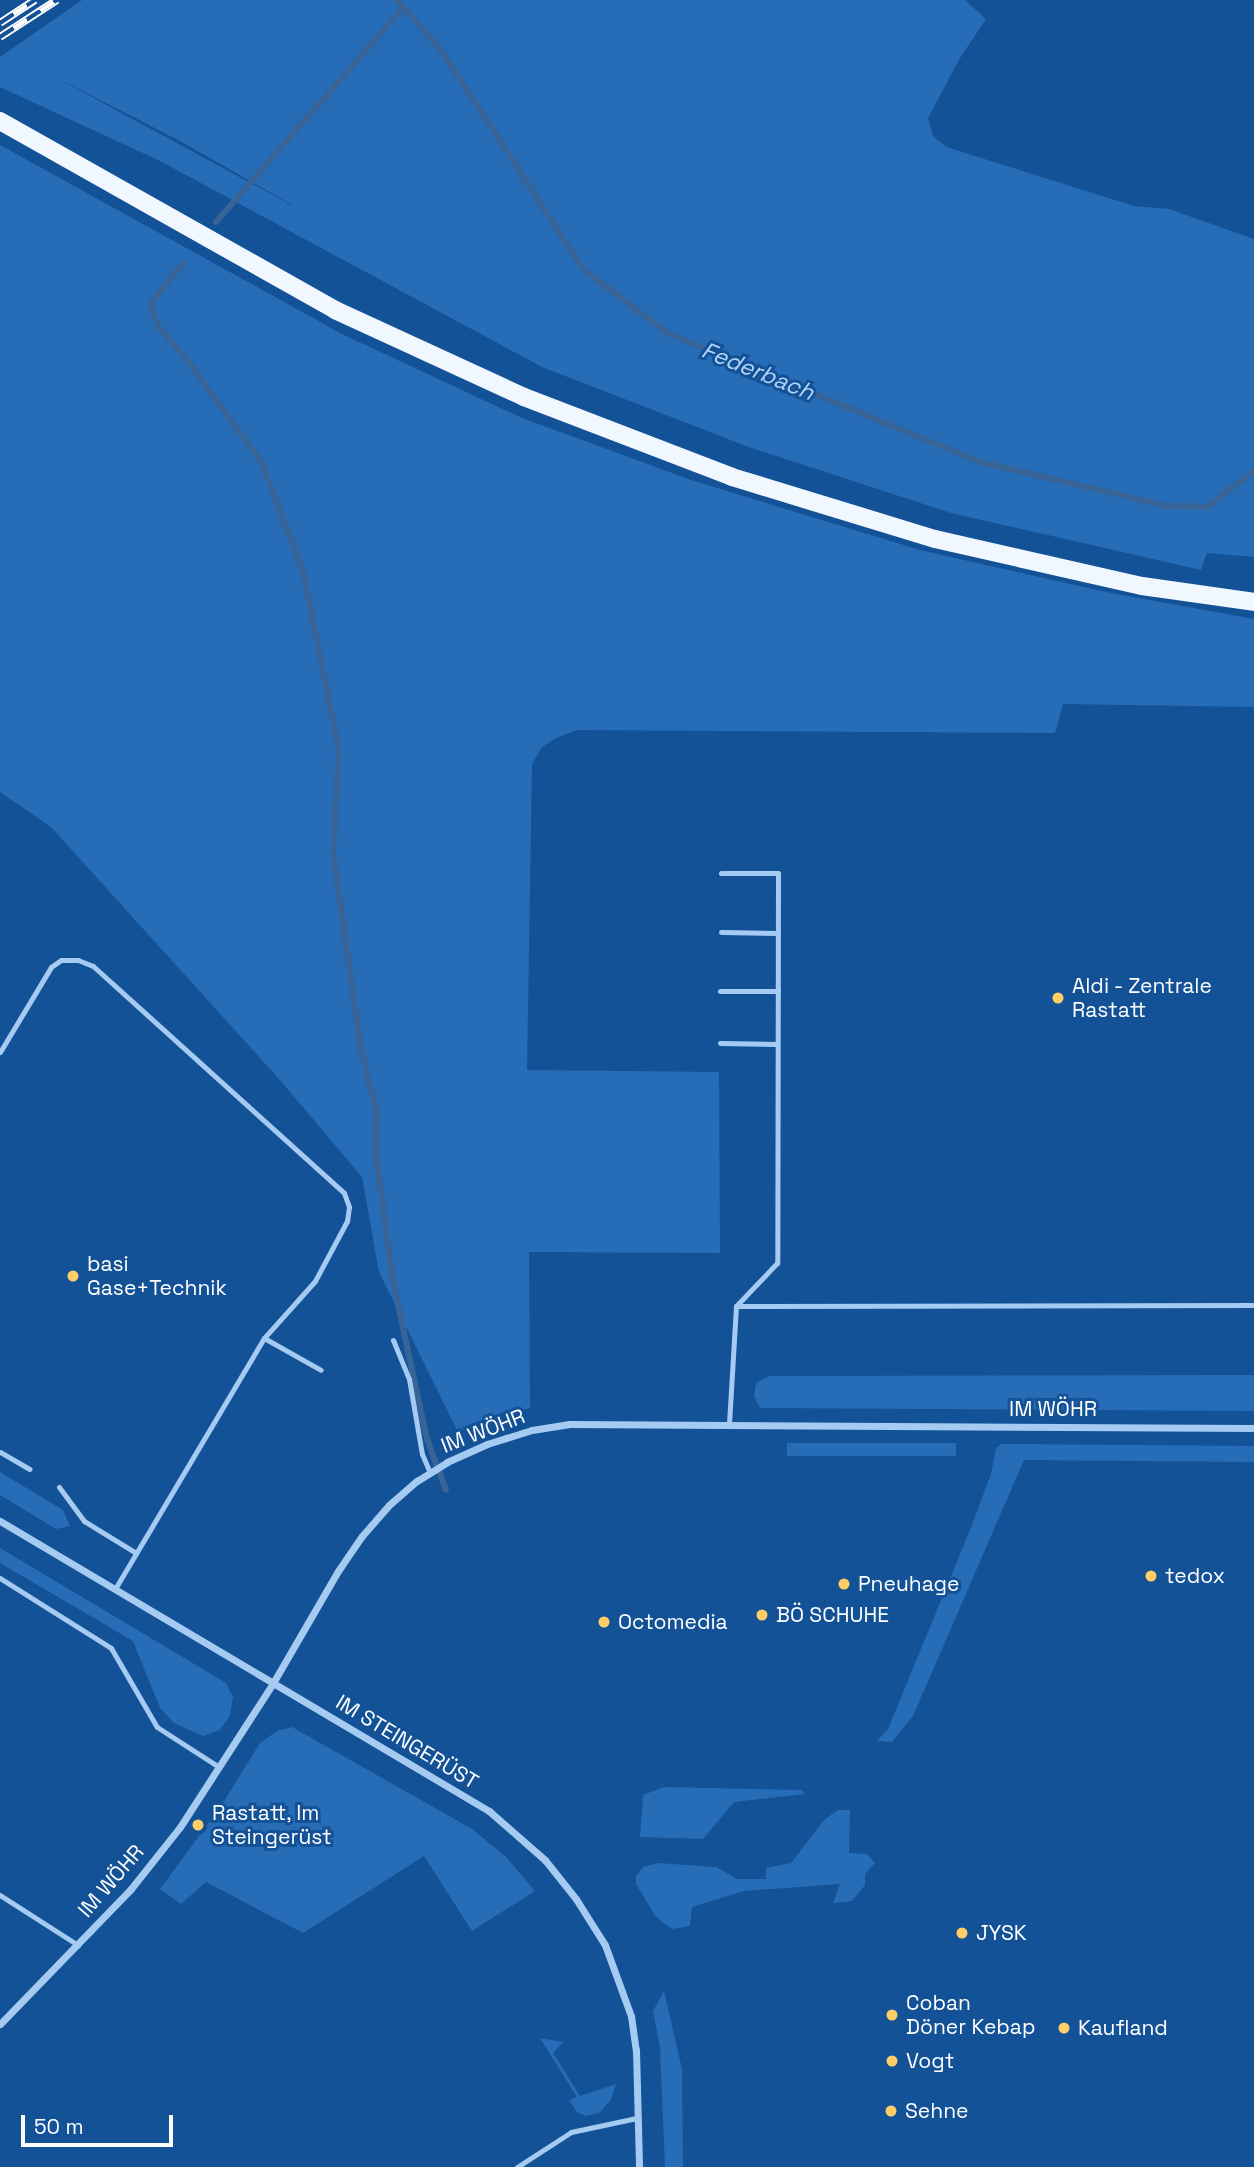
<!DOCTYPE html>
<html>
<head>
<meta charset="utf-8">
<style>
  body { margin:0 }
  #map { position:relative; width:1254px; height:2167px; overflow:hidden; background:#145297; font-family:"Space Grotesk",sans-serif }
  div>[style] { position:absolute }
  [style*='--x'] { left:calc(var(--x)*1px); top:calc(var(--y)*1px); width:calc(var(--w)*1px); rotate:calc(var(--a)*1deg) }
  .green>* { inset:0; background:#276cb6; transform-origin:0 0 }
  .stream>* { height:6px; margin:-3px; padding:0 3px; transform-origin:3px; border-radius:3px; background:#386497 }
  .service>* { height:5px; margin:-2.5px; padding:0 2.5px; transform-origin:2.5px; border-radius:2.5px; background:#a6cbf2 }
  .minor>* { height:7px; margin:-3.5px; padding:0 3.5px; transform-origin:3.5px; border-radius:3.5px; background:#a6cbf2 }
  .primary>* { height:18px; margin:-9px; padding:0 9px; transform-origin:9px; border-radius:9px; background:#f1f7ff }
  .rail>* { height:8px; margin-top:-4px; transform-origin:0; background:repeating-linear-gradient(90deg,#145297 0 16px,#fff 0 32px); box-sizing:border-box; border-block:2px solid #fff }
  .dots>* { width:19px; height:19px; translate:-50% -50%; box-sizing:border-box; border:4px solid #145297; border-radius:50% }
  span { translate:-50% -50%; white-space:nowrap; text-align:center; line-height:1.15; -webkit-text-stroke:6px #145297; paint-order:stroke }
  .poi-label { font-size:21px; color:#fff }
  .left { translate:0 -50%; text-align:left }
  .street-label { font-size:21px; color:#fff }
  .water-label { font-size:23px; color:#b3d5f9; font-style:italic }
  .scale { position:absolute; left:21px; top:2115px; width:152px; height:32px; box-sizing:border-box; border:4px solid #fff; border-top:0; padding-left:9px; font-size:21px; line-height:24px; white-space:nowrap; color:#fff; -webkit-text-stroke:5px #145297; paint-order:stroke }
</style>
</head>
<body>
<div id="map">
  <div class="green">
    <i style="clip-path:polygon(evenodd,82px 0,965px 0,986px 19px,960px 58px,928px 118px,933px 136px,946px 147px,1134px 206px,1169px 209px,1254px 239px,1254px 557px,1207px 553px,1201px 570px,951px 513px,746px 446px,542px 367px,160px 161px,0 87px,0 57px,82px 0,55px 77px,180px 141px,294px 206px,293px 206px,55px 77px)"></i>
    <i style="clip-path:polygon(0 145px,342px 334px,522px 418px,694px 481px,920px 550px,1106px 592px,1254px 619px,1254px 707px,1063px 704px,1055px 733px,577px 730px,556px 738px,542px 747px,532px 764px,527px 1070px,719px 1072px,720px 1253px,529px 1252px,530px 1408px,497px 1415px,458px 1432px,379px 1272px,362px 1177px,279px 1079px,51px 827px,0 792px)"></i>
    <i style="clip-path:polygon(1254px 1375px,1254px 1411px,760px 1408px,754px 1396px,756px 1383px,769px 1376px)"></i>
    <i style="left:787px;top:1443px;width:169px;height:13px"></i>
    <i style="clip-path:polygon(1002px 1444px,1254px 1446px,1254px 1462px,1024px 1460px,913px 1716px,892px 1742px,877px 1741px,888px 1729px,972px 1525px,991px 1474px,996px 1448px)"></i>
    <i style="clip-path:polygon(0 1472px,63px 1510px,70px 1526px,56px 1529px,0 1495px)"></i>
    <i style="clip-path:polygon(0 1548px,226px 1683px,233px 1697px,230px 1715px,220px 1730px,203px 1736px,174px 1723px,160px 1708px,133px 1641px,0 1563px)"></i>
    <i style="clip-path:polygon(292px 1727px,472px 1829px,506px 1857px,535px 1891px,472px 1931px,424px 1856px,303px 1933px,206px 1882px,181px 1904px,160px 1889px,221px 1806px,260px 1743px,277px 1731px)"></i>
    <i style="clip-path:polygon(664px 1787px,802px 1790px,805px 1794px,734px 1802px,703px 1839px,640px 1837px,643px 1795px)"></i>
    <i style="clip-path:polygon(838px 1810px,850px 1810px,849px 1853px,867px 1854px,875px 1863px,865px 1874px,865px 1885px,852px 1901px,833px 1903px,840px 1884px,744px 1891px,692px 1907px,690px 1926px,672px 1929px,656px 1917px,636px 1884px,636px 1876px,643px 1867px,658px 1863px,716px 1867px,737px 1879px,766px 1879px,766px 1868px,791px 1863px,824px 1820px)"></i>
    <i style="clip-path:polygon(664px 1991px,682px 2069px,683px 2167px,665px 2167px,660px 2048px,653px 2011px)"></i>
    <i style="clip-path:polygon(540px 2038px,563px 2042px,553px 2053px,580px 2096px,616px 2084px,611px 2100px,599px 2113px,586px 2116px,577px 2112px,569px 2100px,577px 2097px)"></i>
  </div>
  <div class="stream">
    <i style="--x:397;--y:0;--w:67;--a:48.7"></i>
    <i style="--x:441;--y:50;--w:261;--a:57"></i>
    <i style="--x:583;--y:269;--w:106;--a:37.3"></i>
    <i style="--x:667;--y:333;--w:339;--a:22.4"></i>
    <i style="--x:980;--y:462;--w:193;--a:13.2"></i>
    <i style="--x:1168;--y:506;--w:39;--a:1"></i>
    <i style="--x:1207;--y:507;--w:59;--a:-37.5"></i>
    <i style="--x:216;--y:222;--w:284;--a:-48.9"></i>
    <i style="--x:183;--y:263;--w:53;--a:128.8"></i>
    <i style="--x:150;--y:304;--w:23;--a:70"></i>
    <i style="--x:158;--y:326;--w:45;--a:49.5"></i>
    <i style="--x:187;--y:360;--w:126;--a:54"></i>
    <i style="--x:261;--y:462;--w:117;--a:68.9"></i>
    <i style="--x:303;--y:571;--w:184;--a:78.7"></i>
    <i style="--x:339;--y:751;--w:100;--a:93.4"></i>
    <i style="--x:333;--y:851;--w:200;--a:82"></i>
    <i style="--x:361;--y:1049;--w:67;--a:76.2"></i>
    <i style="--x:377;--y:1114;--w:42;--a:91.4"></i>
    <i style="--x:376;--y:1156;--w:126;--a:82.3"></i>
    <i style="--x:393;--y:1281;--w:162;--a:77.9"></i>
    <i style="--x:427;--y:1439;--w:54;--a:69.6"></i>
  </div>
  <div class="service">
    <i style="--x:721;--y:873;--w:57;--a:0"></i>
    <i style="--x:778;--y:873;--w:390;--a:90.1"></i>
    <i style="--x:777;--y:1263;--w:59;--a:133.6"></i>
    <i style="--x:736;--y:1306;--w:118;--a:93.4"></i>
    <i style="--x:721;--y:932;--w:57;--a:1"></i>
    <i style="--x:720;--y:991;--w:58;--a:0"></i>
    <i style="--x:720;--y:1043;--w:57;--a:1"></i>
    <i style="--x:0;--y:1052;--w:99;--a:-59"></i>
    <i style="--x:51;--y:967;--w:12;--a:-35"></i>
    <i style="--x:61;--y:960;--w:17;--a:0"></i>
    <i style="--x:78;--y:960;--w:16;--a:22"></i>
    <i style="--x:93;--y:966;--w:338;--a:42.1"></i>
    <i style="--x:344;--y:1193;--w:15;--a:70"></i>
    <i style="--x:349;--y:1207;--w:14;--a:98"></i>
    <i style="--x:347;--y:1221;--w:68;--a:118.1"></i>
    <i style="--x:315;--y:1281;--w:76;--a:131.8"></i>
    <i style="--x:264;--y:1338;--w:292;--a:120.7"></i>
    <i style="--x:736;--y:1306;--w:518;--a:-0.11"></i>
    <i style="--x:264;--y:1338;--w:65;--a:29.3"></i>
    <i style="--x:393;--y:1340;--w:42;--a:67.7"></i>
    <i style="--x:409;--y:1379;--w:76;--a:80.2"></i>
    <i style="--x:422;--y:1454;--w:21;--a:67"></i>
    <i style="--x:0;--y:1452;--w:34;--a:30"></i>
    <i style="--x:59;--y:1487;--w:42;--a:53.7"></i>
    <i style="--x:84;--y:1521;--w:61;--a:31.6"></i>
    <i style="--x:0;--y:1578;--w:131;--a:32.2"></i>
    <i style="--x:111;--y:1648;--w:91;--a:59.8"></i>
    <i style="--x:157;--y:1727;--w:74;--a:32.8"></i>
    <i style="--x:0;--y:1895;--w:93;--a:32.7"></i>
    <i style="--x:517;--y:2167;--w:64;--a:-32.9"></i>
    <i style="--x:571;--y:2132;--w:67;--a:-12"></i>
  </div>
  <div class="minor">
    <i style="--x:0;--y:1521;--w:569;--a:30.67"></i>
    <i style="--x:489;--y:1811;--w:74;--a:41.2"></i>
    <i style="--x:545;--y:1860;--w:50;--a:51.5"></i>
    <i style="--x:576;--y:1899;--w:54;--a:57.8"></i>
    <i style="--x:605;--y:1945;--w:76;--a:69.9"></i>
    <i style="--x:631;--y:2016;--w:34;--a:82"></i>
    <i style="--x:636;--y:2050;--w:117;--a:88.5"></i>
    <i style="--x:0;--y:2024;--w:187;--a:-45.9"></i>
    <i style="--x:130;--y:1890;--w:80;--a:-51.6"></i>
    <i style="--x:180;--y:1827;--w:171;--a:-57.1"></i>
    <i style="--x:273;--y:1683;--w:129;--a:-59.9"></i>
    <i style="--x:338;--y:1571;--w:42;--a:-55.6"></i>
    <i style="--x:362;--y:1536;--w:41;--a:-48.9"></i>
    <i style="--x:389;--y:1505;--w:37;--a:-41"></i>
    <i style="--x:417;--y:1481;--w:36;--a:-32"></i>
    <i style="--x:447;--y:1462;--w:44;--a:-24.2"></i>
    <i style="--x:487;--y:1444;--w:47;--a:-17.3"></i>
    <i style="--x:532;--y:1430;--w:38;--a:-9"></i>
    <i style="--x:570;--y:1424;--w:684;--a:0.34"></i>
  </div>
  <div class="primary">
    <i style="--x:0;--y:121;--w:385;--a:29.4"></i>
    <i style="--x:335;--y:310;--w:208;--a:24.7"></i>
    <i style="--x:524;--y:397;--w:223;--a:21"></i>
    <i style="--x:732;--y:477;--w:212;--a:17"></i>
    <i style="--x:935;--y:539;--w:212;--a:12.8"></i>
    <i style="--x:1142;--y:586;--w:113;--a:8.1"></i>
  </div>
  <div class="rail">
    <i style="--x:0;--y:23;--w:42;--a:-33.3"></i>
    <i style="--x:0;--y:37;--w:68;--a:-33"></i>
  </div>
  <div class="dots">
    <i style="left:1058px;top:998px;background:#ffce67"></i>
    <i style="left:73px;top:1276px;background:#ffce67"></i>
    <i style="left:1151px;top:1576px;background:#ffce67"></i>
    <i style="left:844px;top:1584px;background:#ffce67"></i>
    <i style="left:762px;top:1615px;background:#ffce67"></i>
    <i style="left:604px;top:1622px;background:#ffce67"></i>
    <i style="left:198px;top:1825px;background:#ffce67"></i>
    <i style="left:962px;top:1933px;background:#ffce67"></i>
    <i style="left:892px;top:2015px;background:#ffce67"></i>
    <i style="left:1064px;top:2028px;background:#ffce67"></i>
    <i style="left:892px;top:2061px;background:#ffce67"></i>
    <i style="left:891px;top:2111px;background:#ffce67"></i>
  </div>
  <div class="poi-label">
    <span class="left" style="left:1072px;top:998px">Aldi - Zentrale<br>Rastatt</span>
    <span class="left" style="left:87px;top:1276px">basi<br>Gase+Technik</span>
    <span class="left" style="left:1165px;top:1576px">tedox</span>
    <span class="left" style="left:858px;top:1584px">Pneuhage</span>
    <span class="left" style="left:776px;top:1615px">BÖ SCHUHE</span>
    <span class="left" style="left:618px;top:1622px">Octomedia</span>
    <span class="left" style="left:212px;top:1825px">Rastatt, Im<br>Steingerüst</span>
    <span class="left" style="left:976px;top:1933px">JYSK</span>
    <span class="left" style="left:906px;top:2015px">Coban<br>Döner Kebap</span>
    <span class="left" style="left:1078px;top:2028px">Kaufland</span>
    <span class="left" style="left:906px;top:2061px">Vogt</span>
    <span class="left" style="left:905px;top:2111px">Sehne</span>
  </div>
  <div class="street-label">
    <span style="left:1053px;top:1409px">IM WÖHR</span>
    <span style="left:483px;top:1431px;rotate:-21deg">IM WÖHR</span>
    <span style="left:407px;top:1742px;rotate:31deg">IM STEINGERÜST</span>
    <span style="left:111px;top:1881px;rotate:-49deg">IM WÖHR</span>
  </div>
  <div class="water-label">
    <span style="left:758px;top:371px;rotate:22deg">Federbach</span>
  </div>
  <div class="scale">50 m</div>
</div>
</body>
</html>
